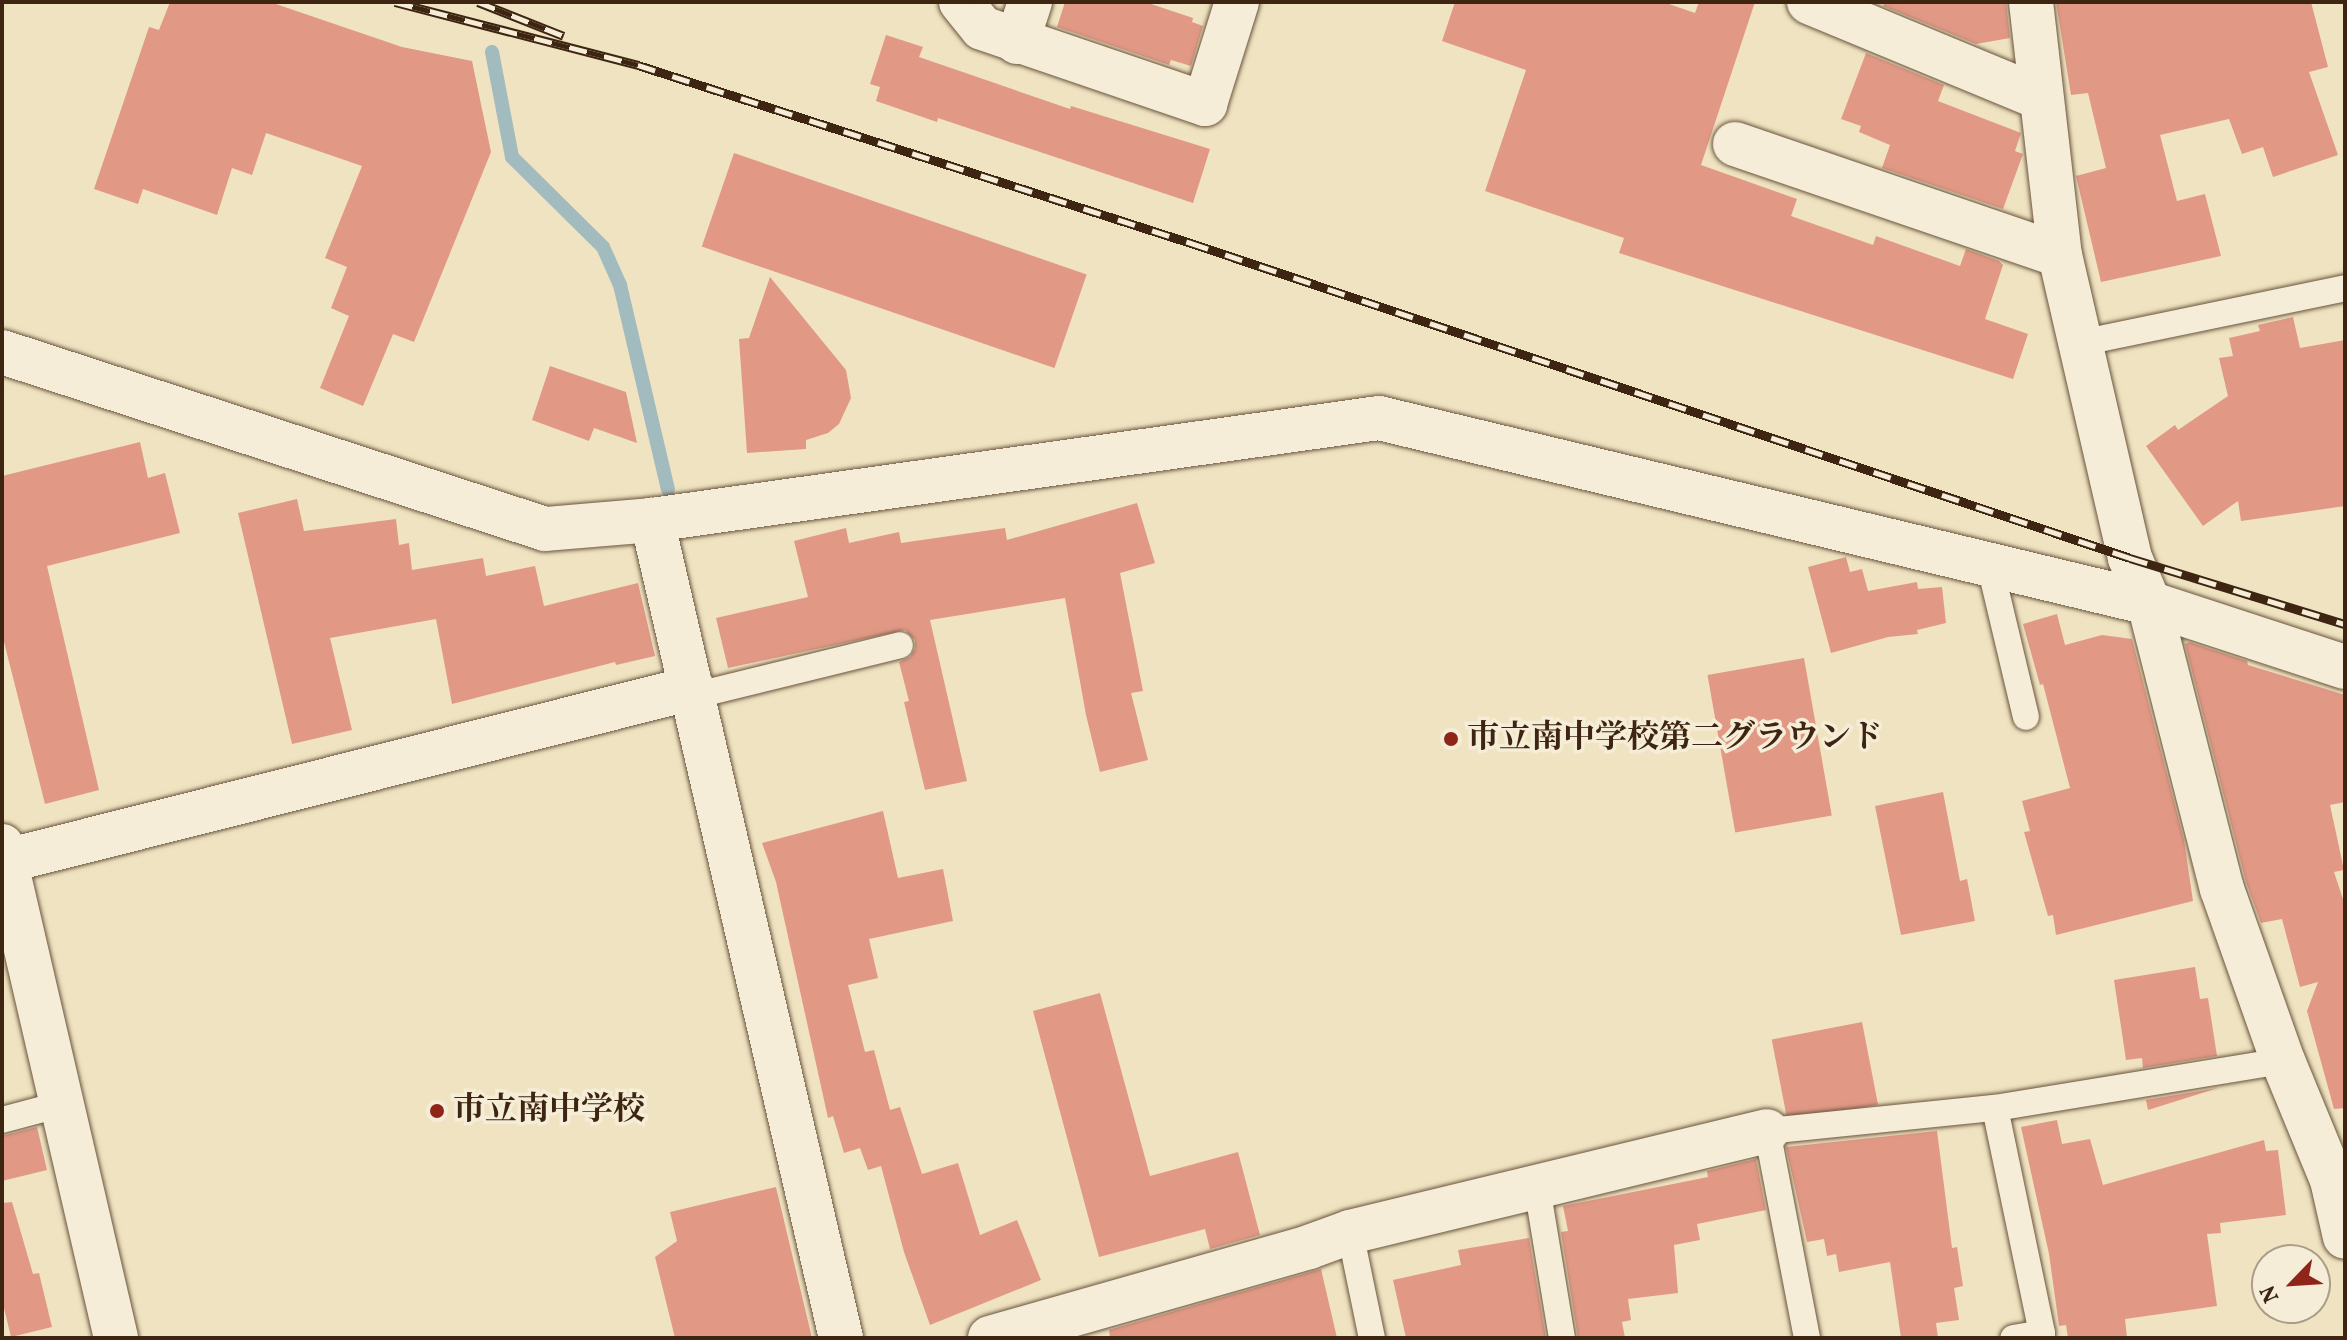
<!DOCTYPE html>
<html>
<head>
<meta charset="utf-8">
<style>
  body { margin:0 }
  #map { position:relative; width:2347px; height:1340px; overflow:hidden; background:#efe3c1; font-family:Vollkorn,"Noto Serif JP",serif }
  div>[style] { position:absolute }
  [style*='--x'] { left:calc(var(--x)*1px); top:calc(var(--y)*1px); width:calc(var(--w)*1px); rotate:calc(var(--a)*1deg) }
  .stream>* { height:14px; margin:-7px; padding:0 7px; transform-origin:7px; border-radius:7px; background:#a1bbbf }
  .building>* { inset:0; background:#e19986; transform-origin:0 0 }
  .roads { filter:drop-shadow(0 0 2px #6a543d) drop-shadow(0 0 2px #6a543d) }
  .service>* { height:26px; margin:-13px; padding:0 13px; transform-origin:13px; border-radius:13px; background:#f5edd7 }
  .minor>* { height:44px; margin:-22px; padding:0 22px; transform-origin:22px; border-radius:22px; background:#f5edd7 }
  .tertiary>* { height:44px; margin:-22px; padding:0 22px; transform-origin:22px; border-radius:22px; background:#f5edd7 }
  .rail>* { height:9px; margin-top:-4.5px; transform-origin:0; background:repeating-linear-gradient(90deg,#f5edd7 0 18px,#3e2511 0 36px); box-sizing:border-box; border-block:2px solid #3e2511 }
  .dots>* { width:22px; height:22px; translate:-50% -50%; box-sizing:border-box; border:4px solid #f5edd7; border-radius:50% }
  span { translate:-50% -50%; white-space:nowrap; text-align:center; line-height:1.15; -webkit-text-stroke:7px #f5edd7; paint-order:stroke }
  .poi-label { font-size:32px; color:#3e2511; font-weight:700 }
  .left { translate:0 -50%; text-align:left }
  .frame { position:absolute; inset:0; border:4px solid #3e2511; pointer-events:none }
  .north { position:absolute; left:2251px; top:1244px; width:80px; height:80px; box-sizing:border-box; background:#f5edd7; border:2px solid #ac9d88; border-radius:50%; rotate:245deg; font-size:22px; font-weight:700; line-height:32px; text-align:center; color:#3e2511 }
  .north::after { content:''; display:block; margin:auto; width:28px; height:36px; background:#8f2418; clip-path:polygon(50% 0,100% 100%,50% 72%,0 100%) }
</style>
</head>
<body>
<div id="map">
  <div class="stream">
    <i style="--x:492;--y:52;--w:107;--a:79.2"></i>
    <i style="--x:512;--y:157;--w:128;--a:44.7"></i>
    <i style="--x:603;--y:247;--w:42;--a:65.9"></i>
    <i style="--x:620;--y:285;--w:210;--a:76.8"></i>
  </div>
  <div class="building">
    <i style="clip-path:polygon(170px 2px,270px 2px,402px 47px,472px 61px,491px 152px,414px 342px,393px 334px,363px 406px,320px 388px,349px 316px,331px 308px,347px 267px,325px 258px,362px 166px,266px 133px,252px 175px,232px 168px,217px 215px,143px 189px,138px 204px,94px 189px,149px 27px,159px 30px)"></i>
    <i style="clip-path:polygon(1065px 2px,1145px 2px,1193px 18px,1192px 22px,1203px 26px,1191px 66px,1171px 60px,1169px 65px,1057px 27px)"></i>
    <i style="clip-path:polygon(1455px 2px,1663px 2px,1695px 13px,1699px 2px,1755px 2px,1701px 165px,1797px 199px,1791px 216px,1873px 245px,1876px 236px,1960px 266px,1966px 249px,1999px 261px,2003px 265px,1985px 319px,2028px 334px,2013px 379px,1619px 253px,1624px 238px,1485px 191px,1526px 70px,1442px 41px)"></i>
    <i style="clip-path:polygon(1885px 2px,2006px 2px,2010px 38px,1976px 44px,1883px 6px)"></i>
    <i style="clip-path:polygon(2056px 2px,2311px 2px,2328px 67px,2309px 72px,2338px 155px,2273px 177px,2263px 147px,2242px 154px,2229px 119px,2160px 135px,2177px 201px,2205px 194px,2221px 256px,2101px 282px,2076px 176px,2106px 168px,2088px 93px,2071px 95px)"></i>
    <i style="clip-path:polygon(886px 35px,923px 47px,919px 57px,1070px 109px,1071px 106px,1210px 149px,1193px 203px,938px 118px,937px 122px,876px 101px,880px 87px,870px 84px)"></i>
    <i style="clip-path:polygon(1866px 53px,1944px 85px,1938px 101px,2021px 133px,2015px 151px,2023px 154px,2003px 209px,1882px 168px,1890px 145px,1859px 132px,1861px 126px,1841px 119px)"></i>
    <i style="left:734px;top:153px;width:373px;height:99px;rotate:19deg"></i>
    <i style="clip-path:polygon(770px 277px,846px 370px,851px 398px,839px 424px,828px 433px,806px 440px,806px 449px,747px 453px,739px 339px,749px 338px)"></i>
    <i style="clip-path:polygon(2293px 317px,2300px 348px,2345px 340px,2345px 506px,2241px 521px,2238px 501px,2203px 526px,2146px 446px,2175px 425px,2178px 430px,2228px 396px,2219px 358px,2233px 356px,2229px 338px,2260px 331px,2258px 325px)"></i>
    <i style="clip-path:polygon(550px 366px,626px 392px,637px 443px,594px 428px,589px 441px,532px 420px)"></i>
    <i style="clip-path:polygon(140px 442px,148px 478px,165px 473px,180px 533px,47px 566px,99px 790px,45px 804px,2px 634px,2px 476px)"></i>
    <i style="clip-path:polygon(297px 499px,304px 531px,396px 519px,399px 545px,409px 543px,412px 570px,483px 558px,486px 576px,535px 566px,544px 606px,638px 583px,655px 656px,616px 665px,615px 662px,452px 704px,436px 619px,330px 638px,352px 730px,292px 744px,238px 513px)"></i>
    <i style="clip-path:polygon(1137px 503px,1155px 563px,1120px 573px,1143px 691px,1131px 693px,1148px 760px,1100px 772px,1086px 715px,1065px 598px,930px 620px,967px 781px,925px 790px,904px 702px,909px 701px,899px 662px,910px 657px,915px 649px,915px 640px,905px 630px,728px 668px,716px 618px,808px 597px,794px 541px,846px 528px,849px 543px,899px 532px,901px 543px,1005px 528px,1007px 540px)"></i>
    <i style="clip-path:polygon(1846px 557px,1850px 572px,1862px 569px,1868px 591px,1917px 582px,1918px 589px,1942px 587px,1946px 623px,1917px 630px,1918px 634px,1888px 637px,1831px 653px,1808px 567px)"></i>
    <i style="clip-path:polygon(2057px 614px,2065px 645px,2102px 635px,2132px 639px,2184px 840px,2193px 901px,2056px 935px,2053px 915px,2048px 916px,2024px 832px,2030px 831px,2022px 801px,2070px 788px,2043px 684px,2040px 685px,2023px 624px)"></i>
    <i style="clip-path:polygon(2189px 642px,2247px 661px,2248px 665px,2345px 695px,2345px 802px,2330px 805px,2344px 870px,2334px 872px,2345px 905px,2345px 1108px,2334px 1109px,2307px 1011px,2318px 982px,2300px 987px,2282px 919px,2261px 923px,2246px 882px,2185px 644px)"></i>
    <i style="left:1804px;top:658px;width:160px;height:98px;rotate:80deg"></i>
    <i style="clip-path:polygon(1943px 792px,1960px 881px,1967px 879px,1975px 921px,1901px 935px,1875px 806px)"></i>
    <i style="clip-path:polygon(883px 811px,898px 878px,943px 869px,953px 921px,869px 939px,878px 978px,848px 985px,865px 1052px,874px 1050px,890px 1110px,900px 1107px,922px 1174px,958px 1163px,980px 1235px,1017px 1220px,1041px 1280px,930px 1325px,904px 1252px,881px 1166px,868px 1170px,860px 1148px,844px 1153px,833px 1116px,828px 1118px,776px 882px,762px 843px)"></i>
    <i style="clip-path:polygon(2195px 967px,2200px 999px,2208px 998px,2217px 1056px,2143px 1068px,2142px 1058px,2126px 1060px,2114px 980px)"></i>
    <i style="clip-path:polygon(1100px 993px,1150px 1176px,1238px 1152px,1260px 1235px,1210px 1249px,1205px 1229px,1099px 1257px,1033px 1011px)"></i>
    <i style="left:1862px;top:1022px;width:84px;height:92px;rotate:79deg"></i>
    <i style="clip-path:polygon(2218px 1088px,2148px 1110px,2146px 1100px)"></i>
    <i style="clip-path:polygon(2057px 1120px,2062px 1144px,2090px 1139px,2103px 1185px,2264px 1140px,2266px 1151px,2278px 1150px,2286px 1215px,2220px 1223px,2221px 1233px,2207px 1234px,2217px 1306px,2125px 1319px,2127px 1338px,2068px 1338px,2066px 1325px,2059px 1326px,2049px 1254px,2021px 1127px)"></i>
    <i style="clip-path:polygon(37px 1127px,47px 1170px,2px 1181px,2px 1136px)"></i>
    <i style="clip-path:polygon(1937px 1131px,1952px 1248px,1957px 1247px,1963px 1286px,1954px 1288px,1959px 1320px,1936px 1323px,1938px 1338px,1901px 1338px,1890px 1262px,1839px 1272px,1836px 1254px,1827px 1256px,1824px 1239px,1807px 1242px,1786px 1147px)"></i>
    <i style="clip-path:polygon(1756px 1159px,1766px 1210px,1697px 1224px,1700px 1240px,1674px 1245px,1678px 1293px,1628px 1299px,1631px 1320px,1622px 1322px,1625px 1338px,1578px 1338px,1561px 1232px,1568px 1231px,1563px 1206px,1708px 1177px,1707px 1171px)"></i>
    <i style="clip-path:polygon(776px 1187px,812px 1338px,675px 1338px,655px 1257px,677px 1241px,670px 1212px)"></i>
    <i style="clip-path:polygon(12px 1202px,33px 1274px,39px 1273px,52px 1327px,11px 1337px,2px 1300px,2px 1203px)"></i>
    <i style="clip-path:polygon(1529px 1238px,1546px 1338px,1406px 1338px,1393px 1280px,1461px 1265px,1458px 1250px)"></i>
    <i style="clip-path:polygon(1321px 1269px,1337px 1338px,1110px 1338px,1109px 1330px)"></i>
  </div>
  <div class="roads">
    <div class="service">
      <i style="--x:2080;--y:343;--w:271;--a:-11.7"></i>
      <i style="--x:1990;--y:566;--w:155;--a:76.6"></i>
      <i style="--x:693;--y:696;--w:213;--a:-13.8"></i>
      <i style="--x:1995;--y:1108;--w:230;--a:78.2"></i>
      <i style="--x:2042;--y:1333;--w:29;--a:170"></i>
      <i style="--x:2;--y:1120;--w:62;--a:-14.9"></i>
      <i style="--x:1537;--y:1187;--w:153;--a:80.6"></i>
      <i style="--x:1350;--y:1232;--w:108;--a:78.3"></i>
      <i style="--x:1807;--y:1338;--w:211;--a:-100.9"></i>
      <i style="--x:1767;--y:1131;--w:229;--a:-5.8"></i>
      <i style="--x:1995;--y:1108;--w:292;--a:-9.3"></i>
    </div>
    <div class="minor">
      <i style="--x:961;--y:2;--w:33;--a:51"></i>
      <i style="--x:982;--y:28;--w:236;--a:18.8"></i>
      <i style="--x:1205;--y:104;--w:107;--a:-72.6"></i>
      <i style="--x:1809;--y:2;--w:251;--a:22.5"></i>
      <i style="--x:2031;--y:2;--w:255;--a:83.5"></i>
      <i style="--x:2060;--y:255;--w:311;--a:77"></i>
      <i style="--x:2130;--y:558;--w:49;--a:67.1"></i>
      <i style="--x:2149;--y:603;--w:295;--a:75.7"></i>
      <i style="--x:2222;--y:889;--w:182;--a:70.5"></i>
      <i style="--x:2283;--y:1061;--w:129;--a:67.6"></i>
      <i style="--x:2332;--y:1180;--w:58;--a:77.2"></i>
      <i style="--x:1017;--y:42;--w:42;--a:-72"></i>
      <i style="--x:1735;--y:144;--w:343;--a:18.9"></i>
      <i style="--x:841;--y:1338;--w:840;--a:-103.01"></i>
      <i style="--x:652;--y:520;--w:734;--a:-7.99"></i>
      <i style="--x:1379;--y:418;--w:792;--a:13.51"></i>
      <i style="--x:2149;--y:603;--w:206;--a:18.1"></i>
      <i style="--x:990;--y:1338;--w:332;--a:-15.9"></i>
      <i style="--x:1309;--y:1247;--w:44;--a:-20.1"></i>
      <i style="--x:1350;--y:1232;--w:429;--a:-13.6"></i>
    </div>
    <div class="tertiary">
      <i style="--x:2;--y:352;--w:571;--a:18.05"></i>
      <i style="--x:545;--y:529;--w:107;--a:-4.8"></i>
      <i style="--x:2;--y:846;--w:505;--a:76.95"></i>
      <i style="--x:2;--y:862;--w:712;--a:-14.15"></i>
    </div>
  </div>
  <div class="rail">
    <i style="--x:395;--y:2;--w:251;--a:14.5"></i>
    <i style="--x:638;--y:65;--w:581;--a:17.84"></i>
    <i style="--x:1191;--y:243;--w:990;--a:18.54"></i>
    <i style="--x:2130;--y:558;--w:225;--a:17.1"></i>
    <i style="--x:478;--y:2;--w:92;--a:21.6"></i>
  </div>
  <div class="dots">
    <i style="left:1451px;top:739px;background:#8f2418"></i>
    <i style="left:437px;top:1111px;background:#8f2418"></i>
  </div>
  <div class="poi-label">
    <span class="left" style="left:1467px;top:739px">市立南中学校第二グラウンド</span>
    <span class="left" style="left:453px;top:1111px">市立南中学校</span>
  </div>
  <div class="frame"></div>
  <div class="north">N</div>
</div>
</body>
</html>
